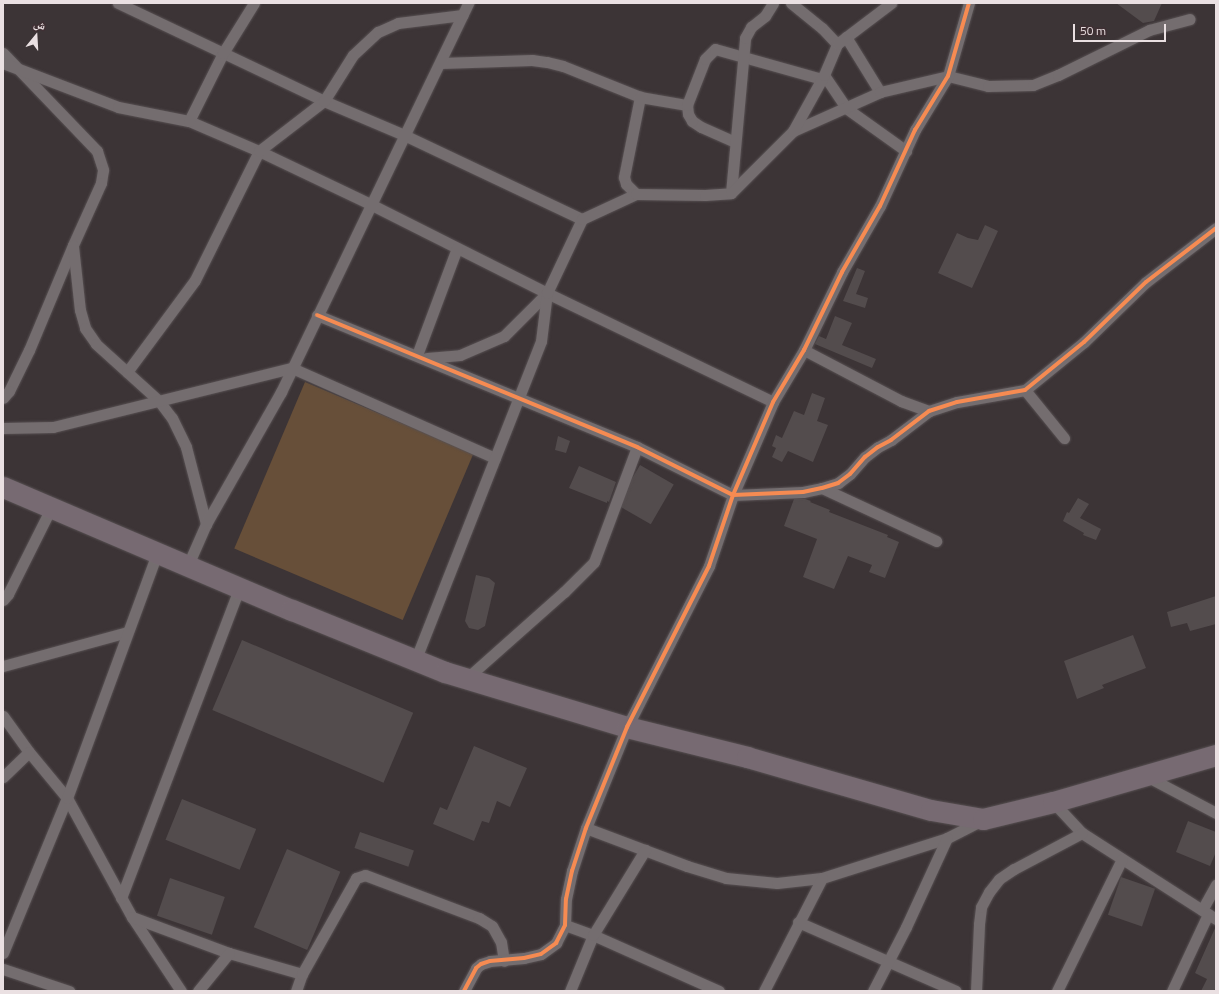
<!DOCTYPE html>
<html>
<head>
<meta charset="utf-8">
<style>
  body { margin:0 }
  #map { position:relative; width:1219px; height:994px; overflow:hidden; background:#3c3436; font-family:"Titillium Web","Noto Naskh Arabic",sans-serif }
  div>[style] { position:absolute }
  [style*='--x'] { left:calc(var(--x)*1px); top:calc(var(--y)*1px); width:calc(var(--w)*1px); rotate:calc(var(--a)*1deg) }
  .green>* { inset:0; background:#674f39; transform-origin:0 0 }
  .building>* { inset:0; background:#534c4d; transform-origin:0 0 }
  .roads { filter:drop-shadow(0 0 1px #575052) drop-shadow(0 0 1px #575052) }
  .street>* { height:11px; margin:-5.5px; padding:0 5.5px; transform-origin:5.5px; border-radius:5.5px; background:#746d6f }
  .highway>* { height:21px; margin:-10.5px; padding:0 10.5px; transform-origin:10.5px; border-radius:10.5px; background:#776a72 }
  .cycleway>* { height:4px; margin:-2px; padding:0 2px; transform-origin:2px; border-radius:2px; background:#f68b52 }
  span { translate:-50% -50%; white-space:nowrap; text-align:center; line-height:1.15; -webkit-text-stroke:3.5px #403034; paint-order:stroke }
  .frame { position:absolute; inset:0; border:4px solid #eae0e2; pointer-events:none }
  .north { position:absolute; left:16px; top:16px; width:40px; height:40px; -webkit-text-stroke:3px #403034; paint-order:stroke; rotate:18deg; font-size:11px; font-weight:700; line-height:16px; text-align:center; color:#eae0e2 }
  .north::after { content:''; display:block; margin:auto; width:14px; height:18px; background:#eae0e2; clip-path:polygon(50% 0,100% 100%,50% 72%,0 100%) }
  .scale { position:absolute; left:1073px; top:24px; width:93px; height:18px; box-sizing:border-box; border:2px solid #eae0e2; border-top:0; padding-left:5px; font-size:12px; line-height:14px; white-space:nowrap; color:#eae0e2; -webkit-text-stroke:3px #403034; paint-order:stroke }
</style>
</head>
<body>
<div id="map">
  <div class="green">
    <i style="left:305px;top:382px;width:183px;height:181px;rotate:23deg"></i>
  </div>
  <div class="building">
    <i style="clip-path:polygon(1116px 3px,1162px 3px,1154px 21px,1143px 23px)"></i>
    <i style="clip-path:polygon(985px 225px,998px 231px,972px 288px,938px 273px,957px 233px,968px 238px,978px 240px)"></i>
    <i style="clip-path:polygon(857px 268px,865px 271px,856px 294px,868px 298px,865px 308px,843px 301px)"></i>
    <i style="clip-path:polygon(835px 316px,852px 323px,842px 345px,876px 359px,872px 368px,815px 344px,819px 336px,826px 339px)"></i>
    <i style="clip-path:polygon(812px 393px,825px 398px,817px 421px,828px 425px,813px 462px,788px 451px,782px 462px,772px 457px,776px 448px,772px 446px,776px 435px,782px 438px,794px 411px,804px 415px)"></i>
    <i style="clip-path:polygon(558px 436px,570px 441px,566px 453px,555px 450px)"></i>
    <i style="left:640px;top:465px;width:39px;height:46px;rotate:30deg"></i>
    <i style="clip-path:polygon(579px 466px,616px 482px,609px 502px,607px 501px,607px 503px,569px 488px)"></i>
    <i style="clip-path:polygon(1078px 498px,1089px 504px,1080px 518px,1101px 529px,1096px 540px,1083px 535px,1084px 533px,1063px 521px,1067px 512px,1069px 513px)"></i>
    <i style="clip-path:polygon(794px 499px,805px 499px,811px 501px,810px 502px,830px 510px,829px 512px,888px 535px,887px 537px,899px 542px,885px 578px,869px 572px,872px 565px,848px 556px,834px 589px,803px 577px,817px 539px,784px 526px)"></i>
    <i style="clip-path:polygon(476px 575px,489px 578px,495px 583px,485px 626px,478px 630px,469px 628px,465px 621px)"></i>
    <i style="clip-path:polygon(1216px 596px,1216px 624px,1190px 631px,1187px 623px,1171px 627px,1167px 612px)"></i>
    <i style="clip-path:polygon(1133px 635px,1146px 668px,1102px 685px,1104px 688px,1077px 699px,1064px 661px)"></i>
    <i style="left:242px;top:640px;width:186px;height:76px;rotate:23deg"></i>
    <i style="clip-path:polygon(474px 746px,527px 768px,510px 807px,497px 801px,489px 823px,482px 821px,474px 841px,433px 824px,440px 807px,447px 810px)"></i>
    <i style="left:182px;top:799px;width:80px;height:44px;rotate:22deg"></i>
    <i style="clip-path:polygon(1188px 821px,1216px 832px,1216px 852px,1210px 866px,1176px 852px)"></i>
    <i style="left:360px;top:832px;width:57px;height:17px;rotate:19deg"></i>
    <i style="left:287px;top:849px;width:58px;height:85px;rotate:23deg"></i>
    <i style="left:1121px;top:877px;width:36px;height:40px;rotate:19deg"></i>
    <i style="left:170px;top:878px;width:58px;height:40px;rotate:19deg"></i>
    <i style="clip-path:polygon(1216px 926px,1216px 987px,1214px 991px,1201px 991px,1207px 979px,1195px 973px)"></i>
  </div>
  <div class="roads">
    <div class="street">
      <i style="--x:118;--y:3;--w:228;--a:25.4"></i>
      <i style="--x:324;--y:101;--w:87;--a:23"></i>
      <i style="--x:404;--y:135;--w:197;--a:25.3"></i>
      <i style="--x:791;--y:3;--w:40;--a:39"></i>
      <i style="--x:822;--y:28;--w:22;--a:47"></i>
      <i style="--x:846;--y:37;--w:65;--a:58.3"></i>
      <i style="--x:3;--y:53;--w:136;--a:46.2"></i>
      <i style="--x:97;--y:151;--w:20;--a:72"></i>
      <i style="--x:103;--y:170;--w:13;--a:99"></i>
      <i style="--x:101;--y:183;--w:68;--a:114.3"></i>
      <i style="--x:73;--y:245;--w:114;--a:112.7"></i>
      <i style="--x:29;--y:350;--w:46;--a:116"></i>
      <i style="--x:9;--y:391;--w:9;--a:131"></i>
      <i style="--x:3;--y:63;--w:123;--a:20.9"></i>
      <i style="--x:118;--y:107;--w:72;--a:11.2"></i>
      <i style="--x:189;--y:121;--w:76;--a:23.2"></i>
      <i style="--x:259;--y:151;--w:125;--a:25.5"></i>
      <i style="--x:372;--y:205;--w:196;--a:26.7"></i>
      <i style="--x:547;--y:293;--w:251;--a:25.7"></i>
      <i style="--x:441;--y:63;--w:91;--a:-1.9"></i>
      <i style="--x:532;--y:60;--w:15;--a:8"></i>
      <i style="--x:547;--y:62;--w:16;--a:14"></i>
      <i style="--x:563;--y:66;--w:83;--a:21.9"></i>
      <i style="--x:640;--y:97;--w:48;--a:9.7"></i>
      <i style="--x:824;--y:75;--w:40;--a:56"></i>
      <i style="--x:846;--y:108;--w:74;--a:35.6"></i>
      <i style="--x:189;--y:121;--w:76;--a:-63.4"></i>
      <i style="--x:223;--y:53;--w:59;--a:-58.2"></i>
      <i style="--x:793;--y:131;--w:95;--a:-24.1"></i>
      <i style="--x:880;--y:92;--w:70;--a:-13.2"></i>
      <i style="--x:948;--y:76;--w:41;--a:14"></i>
      <i style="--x:988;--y:86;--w:45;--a:-1.3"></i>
      <i style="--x:1033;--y:85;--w:27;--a:-22"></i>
      <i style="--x:1058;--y:75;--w:102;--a:-26.3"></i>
      <i style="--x:1149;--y:30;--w:42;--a:-15"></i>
      <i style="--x:735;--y:142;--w:37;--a:-156"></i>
      <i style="--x:701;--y:127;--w:11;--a:-146"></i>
      <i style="--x:692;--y:121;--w:8;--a:-120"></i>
      <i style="--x:688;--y:114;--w:9;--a:-96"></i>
      <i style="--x:687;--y:105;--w:49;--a:-68.6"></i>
      <i style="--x:705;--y:59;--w:14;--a:-45"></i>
      <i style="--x:715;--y:49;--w:111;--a:15.7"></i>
      <i style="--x:731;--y:193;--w:156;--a:-84.8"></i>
      <i style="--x:745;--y:38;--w:13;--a:-61"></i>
      <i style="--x:751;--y:27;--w:18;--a:-38"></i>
      <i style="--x:765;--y:16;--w:15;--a:-58"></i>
      <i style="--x:636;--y:194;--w:14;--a:-135"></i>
      <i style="--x:626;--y:184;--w:7;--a:-106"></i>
      <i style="--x:624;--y:177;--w:82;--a:-78.7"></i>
      <i style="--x:73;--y:246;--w:64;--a:83.8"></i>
      <i style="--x:80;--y:310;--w:19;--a:74"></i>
      <i style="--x:85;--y:328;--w:19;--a:55"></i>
      <i style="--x:96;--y:344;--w:85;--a:42.1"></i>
      <i style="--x:159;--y:401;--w:21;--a:53"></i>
      <i style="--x:172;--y:418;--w:32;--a:64"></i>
      <i style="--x:186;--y:447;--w:80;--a:75.4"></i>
      <i style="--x:317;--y:315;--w:346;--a:22.4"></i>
      <i style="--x:637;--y:447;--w:107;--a:26.6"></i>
      <i style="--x:733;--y:495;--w:70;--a:-2.5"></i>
      <i style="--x:803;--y:492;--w:19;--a:-12"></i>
      <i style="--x:822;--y:488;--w:17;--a:-17"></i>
      <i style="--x:838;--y:483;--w:15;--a:-37"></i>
      <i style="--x:850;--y:474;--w:23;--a:-49"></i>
      <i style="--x:865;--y:457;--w:16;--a:-38"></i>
      <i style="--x:878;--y:447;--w:15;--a:-28"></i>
      <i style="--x:891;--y:440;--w:48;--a:-37.3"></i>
      <i style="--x:929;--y:411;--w:29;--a:-18"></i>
      <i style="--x:957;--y:402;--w:69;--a:-10"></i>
      <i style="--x:1025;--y:390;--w:76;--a:-39.1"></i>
      <i style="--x:1084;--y:342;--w:86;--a:-44.1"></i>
      <i style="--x:1146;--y:282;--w:88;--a:-37.6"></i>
      <i style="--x:804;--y:350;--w:110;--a:27.7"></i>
      <i style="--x:901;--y:401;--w:30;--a:20"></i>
      <i style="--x:417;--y:355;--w:114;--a:-69.5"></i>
      <i style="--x:427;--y:358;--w:33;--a:-5"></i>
      <i style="--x:460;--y:355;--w:48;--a:-23.4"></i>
      <i style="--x:504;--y:336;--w:61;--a:-45"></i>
      <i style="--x:127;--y:372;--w:114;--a:-53.5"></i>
      <i style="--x:195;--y:280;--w:144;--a:-63.6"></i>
      <i style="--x:259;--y:151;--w:82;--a:-37.6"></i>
      <i style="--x:324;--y:101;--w:54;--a:-57.8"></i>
      <i style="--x:353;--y:55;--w:34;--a:-43"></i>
      <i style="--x:378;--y:32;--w:22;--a:-24"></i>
      <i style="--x:398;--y:23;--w:65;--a:-7"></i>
      <i style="--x:1025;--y:390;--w:62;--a:50.9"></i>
      <i style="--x:3;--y:428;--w:50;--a:-1.1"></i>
      <i style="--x:53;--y:427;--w:246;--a:-13.9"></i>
      <i style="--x:292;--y:368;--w:222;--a:23.9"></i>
      <i style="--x:822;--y:488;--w:126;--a:24.9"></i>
      <i style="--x:188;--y:565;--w:45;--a:-66.3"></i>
      <i style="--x:206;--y:524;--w:152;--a:-60.4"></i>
      <i style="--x:281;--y:392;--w:432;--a:-64.3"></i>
      <i style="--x:3;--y:600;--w:8;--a:-50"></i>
      <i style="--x:8;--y:594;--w:96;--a:-63.4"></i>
      <i style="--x:415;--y:661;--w:344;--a:-68.5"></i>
      <i style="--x:541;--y:341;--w:48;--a:-82.9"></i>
      <i style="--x:547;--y:293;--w:82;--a:-64.7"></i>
      <i style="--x:582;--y:219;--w:60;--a:-24.8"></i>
      <i style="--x:636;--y:194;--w:69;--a:0.8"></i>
      <i style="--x:705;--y:195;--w:26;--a:-4"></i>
      <i style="--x:731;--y:193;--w:88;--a:-45"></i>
      <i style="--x:793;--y:131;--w:64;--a:-61"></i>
      <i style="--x:824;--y:75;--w:34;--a:-67"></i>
      <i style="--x:837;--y:44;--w:68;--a:-37.2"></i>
      <i style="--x:3;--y:666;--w:129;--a:-15.3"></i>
      <i style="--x:467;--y:678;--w:130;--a:-41.6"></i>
      <i style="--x:564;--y:592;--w:42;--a:-45"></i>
      <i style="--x:594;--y:562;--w:123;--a:-69.5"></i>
      <i style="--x:3;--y:716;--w:44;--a:54.2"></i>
      <i style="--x:29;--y:752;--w:60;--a:50.4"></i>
      <i style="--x:67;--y:798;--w:136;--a:61.4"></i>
      <i style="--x:132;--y:917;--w:89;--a:56.5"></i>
      <i style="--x:1146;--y:776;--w:79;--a:27.9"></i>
      <i style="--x:3;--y:777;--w:36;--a:-44"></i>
      <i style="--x:1053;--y:802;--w:42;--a:46.9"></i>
      <i style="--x:1082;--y:833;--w:159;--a:32.7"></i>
      <i style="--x:586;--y:828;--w:108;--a:20.6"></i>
      <i style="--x:687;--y:866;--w:41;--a:17.1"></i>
      <i style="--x:726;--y:878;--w:51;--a:5.6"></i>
      <i style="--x:777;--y:883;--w:45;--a:-6.3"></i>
      <i style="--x:822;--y:878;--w:131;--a:-17.7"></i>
      <i style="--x:947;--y:838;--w:39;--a:-27"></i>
      <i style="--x:121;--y:898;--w:333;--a:-69.1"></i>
      <i style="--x:1202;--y:910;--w:29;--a:-61"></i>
      <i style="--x:132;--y:917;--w:103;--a:20.4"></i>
      <i style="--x:229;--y:953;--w:76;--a:16"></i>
      <i style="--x:798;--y:922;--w:172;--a:23.6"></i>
      <i style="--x:565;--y:925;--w:30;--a:20"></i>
      <i style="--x:593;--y:935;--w:138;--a:24"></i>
      <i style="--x:3;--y:953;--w:168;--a:-67.6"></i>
      <i style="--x:67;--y:798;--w:261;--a:-69.8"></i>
      <i style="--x:3;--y:969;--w:70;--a:18.4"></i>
      <i style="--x:198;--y:991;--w:49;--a:-50.8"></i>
      <i style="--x:296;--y:991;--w:18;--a:-71"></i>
      <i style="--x:302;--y:974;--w:110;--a:-60.6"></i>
      <i style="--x:356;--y:878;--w:9;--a:-18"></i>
      <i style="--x:365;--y:875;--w:122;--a:20.7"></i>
      <i style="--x:479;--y:918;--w:15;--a:32"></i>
      <i style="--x:492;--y:926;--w:18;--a:61"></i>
      <i style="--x:501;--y:942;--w:19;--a:81"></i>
      <i style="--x:464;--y:991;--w:26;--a:-62"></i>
      <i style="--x:476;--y:968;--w:6;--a:-39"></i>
      <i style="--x:481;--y:964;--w:9;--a:-18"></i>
      <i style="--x:490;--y:961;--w:34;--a:-5"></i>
      <i style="--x:524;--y:958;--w:17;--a:-13"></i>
      <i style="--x:541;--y:954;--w:19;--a:-36"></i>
      <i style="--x:556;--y:943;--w:20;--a:-63"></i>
      <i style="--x:565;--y:925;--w:26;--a:-88"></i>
      <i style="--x:566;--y:899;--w:29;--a:-78"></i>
      <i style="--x:572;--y:871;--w:45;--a:-72"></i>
      <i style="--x:586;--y:828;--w:109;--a:-67.9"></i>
      <i style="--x:627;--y:727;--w:181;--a:-63"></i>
      <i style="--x:709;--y:566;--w:75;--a:-71.3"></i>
      <i style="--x:733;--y:495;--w:101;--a:-66.7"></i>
      <i style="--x:773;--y:402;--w:61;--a:-59.2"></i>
      <i style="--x:804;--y:350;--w:87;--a:-64"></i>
      <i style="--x:842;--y:272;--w:76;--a:-60.1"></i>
      <i style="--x:880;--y:206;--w:84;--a:-65.3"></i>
      <i style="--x:915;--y:130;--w:63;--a:-58.6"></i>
      <i style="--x:948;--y:76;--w:76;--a:-74"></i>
      <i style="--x:570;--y:991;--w:61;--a:-67.7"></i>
      <i style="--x:593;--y:935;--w:100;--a:-58.5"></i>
      <i style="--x:764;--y:991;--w:127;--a:-62.8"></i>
      <i style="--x:873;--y:991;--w:72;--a:-62.7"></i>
      <i style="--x:906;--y:927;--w:98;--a:-65.3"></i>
      <i style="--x:976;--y:991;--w:67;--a:-87.4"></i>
      <i style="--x:979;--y:924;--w:17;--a:-83"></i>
      <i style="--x:981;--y:907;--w:17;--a:-62"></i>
      <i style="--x:989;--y:892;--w:16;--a:-52"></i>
      <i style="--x:999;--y:879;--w:18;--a:-34"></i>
      <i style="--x:1014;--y:869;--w:77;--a:-27.9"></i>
      <i style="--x:1057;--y:991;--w:147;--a:-63.8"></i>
      <i style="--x:1172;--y:991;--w:85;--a:-64.9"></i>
    </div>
    <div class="highway">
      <i style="--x:3;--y:487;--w:314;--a:23.1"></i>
      <i style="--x:292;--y:610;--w:165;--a:22.1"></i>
      <i style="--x:445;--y:672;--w:190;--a:16.8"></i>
      <i style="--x:627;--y:727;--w:124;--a:14"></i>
      <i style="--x:747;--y:757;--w:191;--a:16.1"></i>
      <i style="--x:931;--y:810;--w:53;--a:9.8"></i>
      <i style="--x:983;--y:819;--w:72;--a:-13.7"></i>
      <i style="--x:1053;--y:802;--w:170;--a:-16.1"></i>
    </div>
  </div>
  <div class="cycleway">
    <i style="--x:317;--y:315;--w:346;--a:22.4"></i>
    <i style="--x:637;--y:447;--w:107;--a:26.6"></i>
    <i style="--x:733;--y:495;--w:70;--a:-2.5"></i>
    <i style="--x:803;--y:492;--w:19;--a:-12"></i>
    <i style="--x:822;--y:488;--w:17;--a:-17"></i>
    <i style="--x:838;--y:483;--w:15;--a:-37"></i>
    <i style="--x:850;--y:474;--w:23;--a:-49"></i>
    <i style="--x:865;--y:457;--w:16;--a:-38"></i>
    <i style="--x:878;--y:447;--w:15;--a:-28"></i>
    <i style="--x:891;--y:440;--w:48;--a:-37.3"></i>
    <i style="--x:929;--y:411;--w:29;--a:-18"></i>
    <i style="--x:957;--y:402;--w:69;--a:-10"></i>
    <i style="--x:1025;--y:390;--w:76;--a:-39.1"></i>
    <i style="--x:1084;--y:342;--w:86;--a:-44.1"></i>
    <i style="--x:1146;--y:282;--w:88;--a:-37.6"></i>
    <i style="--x:464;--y:991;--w:26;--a:-62"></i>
    <i style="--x:476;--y:968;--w:6;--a:-39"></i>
    <i style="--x:481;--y:964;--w:9;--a:-18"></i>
    <i style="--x:490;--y:961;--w:34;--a:-5"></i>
    <i style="--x:524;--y:958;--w:17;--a:-13"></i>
    <i style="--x:541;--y:954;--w:19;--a:-36"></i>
    <i style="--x:556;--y:943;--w:20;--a:-63"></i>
    <i style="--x:565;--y:925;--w:26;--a:-88"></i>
    <i style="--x:566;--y:899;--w:29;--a:-78"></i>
    <i style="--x:572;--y:871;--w:45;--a:-72"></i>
    <i style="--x:586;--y:828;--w:109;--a:-67.9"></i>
    <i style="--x:627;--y:727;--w:181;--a:-63"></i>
    <i style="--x:709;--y:566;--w:75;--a:-71.3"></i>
    <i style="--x:733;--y:495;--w:101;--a:-66.7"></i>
    <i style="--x:773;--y:402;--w:61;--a:-59.2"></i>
    <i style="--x:804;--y:350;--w:87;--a:-64"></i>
    <i style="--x:842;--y:272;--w:76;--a:-60.1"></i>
    <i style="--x:880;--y:206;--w:84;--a:-65.3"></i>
    <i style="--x:915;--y:130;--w:63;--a:-58.6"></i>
    <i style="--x:948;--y:76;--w:76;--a:-74"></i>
  </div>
  <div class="frame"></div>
  <div class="north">ش</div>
  <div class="scale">50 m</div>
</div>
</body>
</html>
